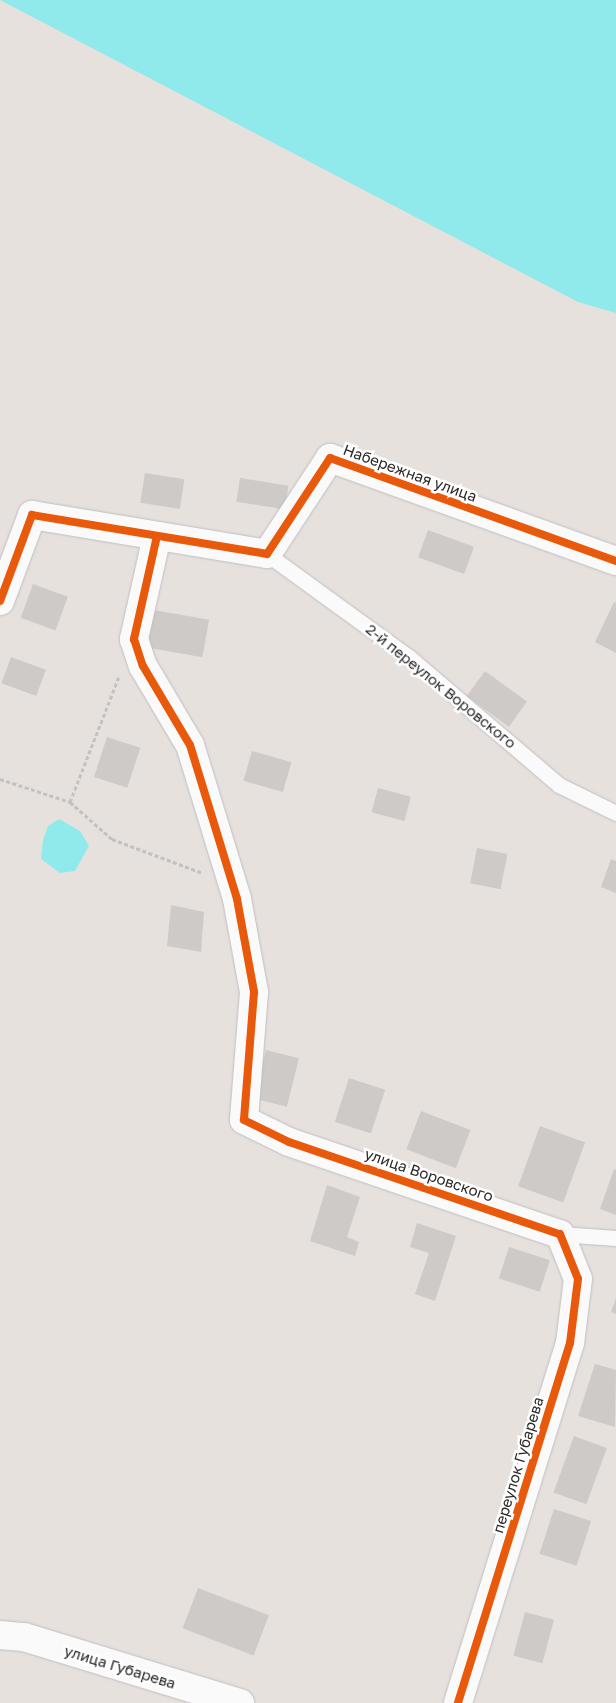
<!DOCTYPE html>
<html>
<head>
<meta charset="utf-8">
<style>
  body { margin:0 }
  #map { position:relative; width:616px; height:1703px; overflow:hidden; background:#e7e1de; font-family:"Golos Text",sans-serif }
  div>[style] { position:absolute }
  [style*='--x'] { left:calc(var(--x)*1px); top:calc(var(--y)*1px); width:calc(var(--w)*1px); rotate:calc(var(--a)*1deg) }
  .water>* { inset:0; background:#90e9ea }
  .building>* { inset:0; background:#cecac8; transform-origin:0 0 }
  .path>* { height:3px; margin-top:-1.5px; transform-origin:0; background:repeating-linear-gradient(90deg,#c3c2c2 0 4px,transparent 0 6.5px) }
  .roads { filter:drop-shadow(0 0 1px #c0bfc0) drop-shadow(0 0 1px #c0bfc0) }
  .lane>* { height:15px; margin:-7.5px; padding:0 7.5px; transform-origin:7.5px; border-radius:7.5px; background:#fbfafa }
  .street>* { height:28px; margin:-14px; padding:0 14px; transform-origin:14px; border-radius:14px; background:#fbfafa }
  .cycleway>* { height:8px; margin:-4px; padding:0 4px; transform-origin:4px; border-radius:4px; background:#e8590c }
  span { translate:-50% -50%; white-space:nowrap; text-align:center; line-height:1.15; -webkit-text-stroke:5px #fff; paint-order:stroke }
  .street-label { font-size:15px; color:#292929 }
</style>
</head>
<body>
<div id="map">
  <div class="water">
    <i style="clip-path:polygon(0 0,616px 0,616px 313px,578px 302px)"></i>
    <i style="clip-path:polygon(59px 819px,80px 831px,89px 846px,75px 871px,60px 873px,41px 859px,43px 840px,48px 826px)"></i>
  </div>
  <div class="building">
    <i style="left:145px;top:473px;width:40px;height:30px;rotate:9deg"></i>
    <i style="left:240px;top:478px;width:49px;height:24px;rotate:9deg"></i>
    <i style="left:428px;top:530px;width:49px;height:29px;rotate:20deg"></i>
    <i style="left:33px;top:584px;width:37px;height:36px;rotate:20deg"></i>
    <i style="clip-path:polygon(614px 602px,616px 603px,616px 653px,595px 642px)"></i>
    <i style="left:148px;top:609px;width:62px;height:38px;rotate:10deg"></i>
    <i style="left:11px;top:657px;width:37px;height:28px;rotate:20deg"></i>
    <i style="left:485px;top:671px;width:52px;height:31px;rotate:36deg"></i>
    <i style="left:107px;top:737px;width:35px;height:42px;rotate:18deg"></i>
    <i style="left:252px;top:751px;width:41px;height:31px;rotate:16deg"></i>
    <i style="left:378px;top:788px;width:34px;height:25px;rotate:15deg"></i>
    <i style="left:477px;top:848px;width:31px;height:36px;rotate:11deg"></i>
    <i style="clip-path:polygon(611px 859px,616px 861px,616px 893px,601px 887px)"></i>
    <i style="clip-path:polygon(171px 905px,204px 912px,201px 952px,167px 946px)"></i>
    <i style="left:266px;top:1050px;width:34px;height:50px;rotate:14deg"></i>
    <i style="left:349px;top:1078px;width:38px;height:46px;rotate:18deg"></i>
    <i style="left:421px;top:1111px;width:53px;height:41px;rotate:21deg"></i>
    <i style="left:540px;top:1126px;width:48px;height:64px;rotate:20deg"></i>
    <i style="clip-path:polygon(614px 1169px,616px 1170px,616px 1215px,600px 1209px)"></i>
    <i style="clip-path:polygon(327px 1185px,360px 1197px,347px 1237px,359px 1242px,355px 1256px,310px 1241px)"></i>
    <i style="clip-path:polygon(417px 1223px,456px 1236px,435px 1301px,415px 1294px,429px 1253px,410px 1247px)"></i>
    <i style="left:509px;top:1247px;width:43px;height:33px;rotate:18deg"></i>
    <i style="clip-path:polygon(616px 1298px,616px 1314px,611px 1312px)"></i>
    <i style="clip-path:polygon(595px 1364px,616px 1370px,615px 1427px,578px 1416px)"></i>
    <i style="left:574px;top:1436px;width:35px;height:60px;rotate:20deg"></i>
    <i style="left:554px;top:1509px;width:39px;height:47px;rotate:18deg"></i>
    <i style="left:198px;top:1588px;width:76px;height:43px;rotate:21deg"></i>
    <i style="left:525px;top:1612px;width:30px;height:45px;rotate:15deg"></i>
  </div>
  <div class="path">
    <i style="--x:0;--y:779;--w:74;--a:18.2"></i>
    <i style="--x:70;--y:802;--w:56;--a:41.4"></i>
    <i style="--x:112;--y:839;--w:97;--a:20.5"></i>
    <i style="--x:70;--y:802;--w:135;--a:-68.7"></i>
  </div>
  <div class="roads">
    <div class="lane">
      <i style="--x:267;--y:554;--w:175;--a:36"></i>
      <i style="--x:409;--y:657;--w:197;--a:40.5"></i>
      <i style="--x:559;--y:785;--w:64;--a:26.2"></i>
      <i style="--x:560;--y:1234;--w:56;--a:4.1"></i>
    </div>
    <div class="street">
      <i style="--x:157;--y:536;--w:106;--a:102.6"></i>
      <i style="--x:134;--y:639;--w:28;--a:72"></i>
      <i style="--x:143;--y:666;--w:92;--a:59.3"></i>
      <i style="--x:190;--y:745;--w:161;--a:73"></i>
      <i style="--x:237;--y:899;--w:95;--a:79.6"></i>
      <i style="--x:254;--y:992;--w:128;--a:94.5"></i>
      <i style="--x:244;--y:1120;--w:50;--a:26.1"></i>
      <i style="--x:289;--y:1142;--w:286;--a:18.8"></i>
      <i style="--x:560;--y:1234;--w:48;--a:68.2"></i>
      <i style="--x:578;--y:1279;--w:64;--a:97.1"></i>
      <i style="--x:570;--y:1343;--w:377;--a:107.3"></i>
      <i style="--x:0;--y:601;--w:92;--a:-69.6"></i>
      <i style="--x:32;--y:515;--w:238;--a:9.4"></i>
      <i style="--x:267;--y:554;--w:115;--a:-56.7"></i>
      <i style="--x:330;--y:458;--w:304;--a:19.8"></i>
      <i style="--x:0;--y:1635;--w:24;--a:5"></i>
      <i style="--x:24;--y:1637;--w:226;--a:17"></i>
    </div>
  </div>
  <div class="cycleway">
    <i style="--x:157;--y:536;--w:106;--a:102.6"></i>
    <i style="--x:134;--y:639;--w:28;--a:72"></i>
    <i style="--x:143;--y:666;--w:92;--a:59.3"></i>
    <i style="--x:190;--y:745;--w:161;--a:73"></i>
    <i style="--x:237;--y:899;--w:95;--a:79.6"></i>
    <i style="--x:254;--y:992;--w:128;--a:94.5"></i>
    <i style="--x:244;--y:1120;--w:50;--a:26.1"></i>
    <i style="--x:289;--y:1142;--w:286;--a:18.8"></i>
    <i style="--x:560;--y:1234;--w:48;--a:68.2"></i>
    <i style="--x:578;--y:1279;--w:64;--a:97.1"></i>
    <i style="--x:570;--y:1343;--w:377;--a:107.3"></i>
    <i style="--x:0;--y:601;--w:92;--a:-69.6"></i>
    <i style="--x:32;--y:515;--w:238;--a:9.4"></i>
    <i style="--x:267;--y:554;--w:115;--a:-56.7"></i>
    <i style="--x:330;--y:458;--w:304;--a:19.8"></i>
  </div>
  <div class="street-label">
    <span style="left:410px;top:473px;rotate:20deg">Набережная улица</span>
    <span style="left:441px;top:686px;rotate:39deg">2-й переулок Воровского</span>
    <span style="left:429px;top:1175px;rotate:19deg">улица Воровского</span>
    <span style="left:518px;top:1465px;rotate:-73deg">переулок Губарева</span>
    <span style="left:120px;top:1667px;rotate:17deg">улица Губарева</span>
  </div>
</div>
</body>
</html>
